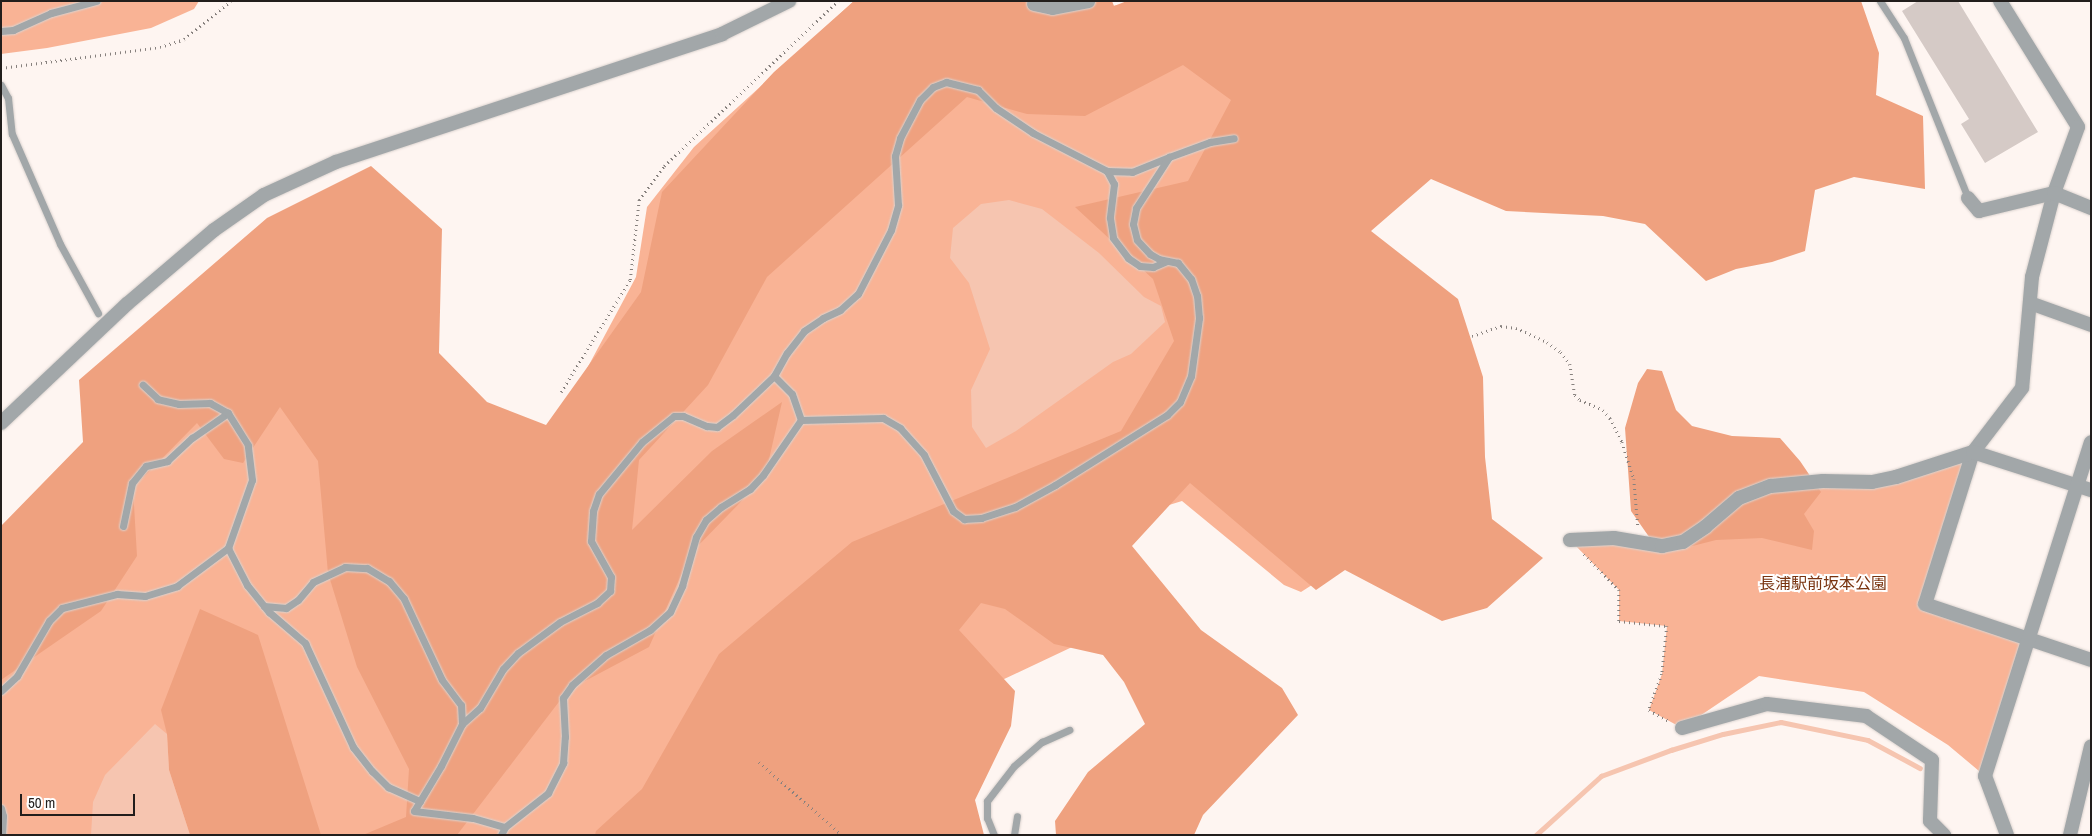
<!DOCTYPE html>
<html>
<head>
<meta charset="utf-8">
<style>
  body { margin:0 }
  #map { position:relative; width:2092px; height:836px; overflow:hidden; background:#fef5f1; font-family:"Archivo Narrow","Noto Sans JP",sans-serif }
  div>[style] { position:absolute }
  [style*='--x'] { left:calc(var(--x)*1px); top:calc(var(--y)*1px); width:calc(var(--w)*1px); rotate:calc(var(--a)*1deg) }
  .green>* { inset:0; background:#f9b395 }
  .forest>* { inset:0; background:#efa17f }
  .water>* { inset:0; background:#f6c5b0 }
  .stream>* { height:4.5px; margin:-2.25px; padding:0 2.25px; transform-origin:2.25px; border-radius:2.25px; background:#f6c5b0 }
  .building>* { inset:0; background:#d5cac6 }
  .path>* { height:2.5px; margin-top:-1.25px; transform-origin:0; background:repeating-linear-gradient(90deg,#87817e 0 1px,transparent 0 5px) }
  .roads { filter:drop-shadow(0 0 1px #dbd3cf) drop-shadow(0 0 1px #dbd3cf) }
  .lane>* { height:7px; margin:-3.5px; padding:0 3.5px; transform-origin:3.5px; border-radius:3.5px; background:#a2a7a9 }
  .street>* { height:14px; margin:-7px; padding:0 7px; transform-origin:7px; border-radius:7px; background:#a2a7a9 }
  span { translate:-50% -50%; white-space:nowrap; text-align:center; line-height:1.15; -webkit-text-stroke:4px #fff; paint-order:stroke }
  .park-label { font-size:16px; color:#793410 }
  .frame { position:absolute; inset:0; border:2px solid #221e1c; pointer-events:none }
  .scale { position:absolute; left:20px; top:794px; width:115px; height:22px; box-sizing:border-box; border:2px solid #221e1c; border-top:0; padding-left:6px; font-size:15px; line-height:18px; white-space:nowrap; color:#221e1c; -webkit-text-stroke:4px #fff; paint-order:stroke }
</style>
</head>
<body>
<div id="map">
  <div class="green">
    <i style="clip-path:polygon(1px 1px,199px 1px,194px 9px,151px 28px,47px 48px,1px 54px)"></i>
    <i style="clip-path:polygon(854px 1px,1003px 1px,1047px 16px,1145px 1px,1364px 66px,1345px 534px,1326px 576px,1301px 592px,1284px 585px,1182px 501px,1117px 521px,1089px 639px,951px 704px,645px 835px,1px 835px,1px 563px,247px 327px,353px 518px,560px 419px,636px 277px,647px 207px,694px 147px)"></i>
    <i style="clip-path:polygon(1973px 452px,1925px 604px,2029px 639px,1985px 776px,1948px 745px,1864px 692px,1759px 676px,1682px 728px,1649px 710px,1662px 674px,1667px 626px,1619px 621px,1619px 590px,1570px 540px,1662px 546px,1739px 498px,1872px 482px)"></i>
  </div>
  <div class="forest">
    <i style="clip-path:polygon(854px 1px,1112px 1px,1114px 6px,1127px 1px,1861px 1px,1879px 53px,1876px 95px,1923px 116px,1925px 189px,1854px 177px,1815px 190px,1805px 251px,1772px 262px,1736px 269px,1706px 281px,1645px 224px,1603px 216px,1506px 211px,1431px 179px,1371px 231px,1458px 299px,1483px 377px,1485px 457px,1492px 519px,1543px 558px,1487px 608px,1442px 621px,1345px 570px,1316px 590px,1190px 483px,1132px 546px,1201px 630px,1282px 688px,1298px 715px,1203px 815px,1194px 835px,1056px 835px,1055px 821px,1088px 772px,1145px 724px,1124px 682px,1103px 655px,1054px 644px,1005px 609px,981px 603px,959px 630px,1015px 691px,1011px 726px,975px 800px,984px 835px,595px 835px,596px 831px,642px 789px,719px 654px,852px 542px,1121px 431px,1174px 341px,1153px 279px,1075px 207px,1188px 181px,1231px 100px,1183px 65px,1085px 116px,1027px 114px,967px 97px,767px 277px,708px 385px,639px 460px,632px 530px,712px 451px,782px 402px,765px 477px,691px 553px,649px 647px,568px 690px,457px 835px,363px 835px,406px 817px,409px 769px,357px 667px,328px 573px,318px 461px,280px 407px,243px 463px,224px 459px,197px 423px,133px 488px,137px 556px,101px 611px,1px 680px,1px 526px,83px 442px,79px 380px,267px 218px,371px 166px,442px 229px,439px 353px,487px 402px,546px 425px,641px 292px,662px 192px,774px 72px)"></i>
    <i style="clip-path:polygon(1647px 369px,1662px 371px,1676px 410px,1692px 426px,1732px 436px,1780px 438px,1800px 461px,1821px 492px,1804px 514px,1814px 531px,1812px 550px,1762px 538px,1716px 540px,1661px 554px,1631px 511px,1625px 428px,1638px 383px)"></i>
    <i style="clip-path:polygon(200px 609px,258px 635px,321px 835px,190px 835px,169px 770px,167px 734px,161px 710px)"></i>
  </div>
  <div class="water">
    <i style="clip-path:polygon(1009px 200px,1042px 209px,1099px 253px,1144px 297px,1161px 306px,1165px 322px,1131px 354px,1113px 362px,1016px 431px,986px 448px,972px 427px,971px 390px,990px 349px,969px 283px,950px 258px,953px 228px,981px 204px)"></i>
    <i style="clip-path:polygon(155px 724px,167px 734px,169px 770px,190px 835px,91px 835px,93px 802px,105px 775px)"></i>
  </div>
  <div class="stream">
    <i style="--x:1536;--y:835;--w:88;--a:-42.2"></i>
    <i style="--x:1601;--y:776;--w:75;--a:-20.4"></i>
    <i style="--x:1671;--y:750;--w:54;--a:-17.1"></i>
    <i style="--x:1723;--y:734;--w:59;--a:-11.7"></i>
    <i style="--x:1781;--y:722;--w:89;--a:11.7"></i>
    <i style="--x:1868;--y:740;--w:59;--a:28.3"></i>
  </div>
  <div class="building">
    <i style="clip-path:polygon(1918px 1px,1958px 1px,2038px 132px,1985px 163px,1961px 124px,1969px 119px,1902px 11px)"></i>
  </div>
  <div class="path">
    <i style="--x:622;--y:1;--w:23;--a:0"></i>
    <i style="--x:1;--y:68;--w:160;--a:-7.5"></i>
    <i style="--x:160;--y:47;--w:25;--a:-18"></i>
    <i style="--x:184;--y:39;--w:60;--a:-39"></i>
    <i style="--x:1472;--y:336;--w:31;--a:-19"></i>
    <i style="--x:1501;--y:326;--w:15;--a:8"></i>
    <i style="--x:1516;--y:328;--w:34;--a:24"></i>
    <i style="--x:1547;--y:342;--w:17;--a:36"></i>
    <i style="--x:1561;--y:352;--w:15;--a:53"></i>
    <i style="--x:1570;--y:364;--w:31;--a:81"></i>
    <i style="--x:1575;--y:395;--w:7;--a:45"></i>
    <i style="--x:1580;--y:400;--w:25;--a:23"></i>
    <i style="--x:1603;--y:410;--w:11;--a:49"></i>
    <i style="--x:1610;--y:418;--w:27;--a:63"></i>
    <i style="--x:1622;--y:442;--w:39;--a:72"></i>
    <i style="--x:1634;--y:479;--w:48;--a:85.2"></i>
    <i style="--x:561;--y:392;--w:132;--a:-58.4"></i>
    <i style="--x:630;--y:280;--w:81;--a:-83.6"></i>
    <i style="--x:639;--y:200;--w:42;--a:-53.7"></i>
    <i style="--x:664;--y:166;--w:240;--a:-43.5"></i>
    <i style="--x:1584;--y:554;--w:50;--a:45.8"></i>
    <i style="--x:1619;--y:590;--w:31;--a:90"></i>
    <i style="--x:1619;--y:621;--w:48;--a:5.9"></i>
    <i style="--x:1667;--y:626;--w:48;--a:95.9"></i>
    <i style="--x:1662;--y:674;--w:38;--a:110"></i>
    <i style="--x:1649;--y:710;--w:23;--a:29"></i>
    <i style="--x:759;--y:762;--w:111;--a:41.3"></i>
  </div>
  <div class="roads">
    <div class="lane">
      <i style="--x:1880;--y:1;--w:44;--a:57"></i>
      <i style="--x:1904;--y:38;--w:172;--a:68.2"></i>
      <i style="--x:1;--y:31;--w:12;--a:-5"></i>
      <i style="--x:13;--y:30;--w:42;--a:-24.1"></i>
      <i style="--x:51;--y:13;--w:47;--a:-14.9"></i>
      <i style="--x:1;--y:85;--w:15;--a:62"></i>
      <i style="--x:8;--y:98;--w:36;--a:84"></i>
      <i style="--x:12;--y:134;--w:120;--a:66.4"></i>
      <i style="--x:60;--y:244;--w:79;--a:61.2"></i>
      <i style="--x:1107;--y:171;--w:15;--a:62"></i>
      <i style="--x:1114;--y:184;--w:34;--a:97"></i>
      <i style="--x:1110;--y:218;--w:20;--a:81"></i>
      <i style="--x:1113;--y:238;--w:25;--a:53"></i>
      <i style="--x:1128;--y:258;--w:14;--a:34"></i>
      <i style="--x:1140;--y:266;--w:13;--a:4"></i>
      <i style="--x:1153;--y:267;--w:15;--a:-23"></i>
      <i style="--x:774;--y:376;--w:25;--a:45"></i>
      <i style="--x:792;--y:394;--w:28;--a:71"></i>
      <i style="--x:123;--y:526;--w:44;--a:-78.2"></i>
      <i style="--x:132;--y:483;--w:22;--a:-51"></i>
      <i style="--x:146;--y:466;--w:22;--a:-13"></i>
      <i style="--x:167;--y:461;--w:34;--a:-43"></i>
      <i style="--x:192;--y:438;--w:44;--a:-34.8"></i>
      <i style="--x:228;--y:548;--w:42;--a:62.8"></i>
      <i style="--x:247;--y:585;--w:35;--a:51"></i>
      <i style="--x:269;--y:612;--w:48;--a:40.7"></i>
      <i style="--x:305;--y:643;--w:115;--a:65.2"></i>
      <i style="--x:353;--y:747;--w:31;--a:52"></i>
      <i style="--x:372;--y:771;--w:23;--a:45"></i>
      <i style="--x:388;--y:787;--w:35;--a:24"></i>
      <i style="--x:264;--y:606;--w:22;--a:5"></i>
      <i style="--x:286;--y:608;--w:14;--a:-34"></i>
      <i style="--x:298;--y:600;--w:23;--a:-50"></i>
      <i style="--x:313;--y:582;--w:35;--a:-25"></i>
      <i style="--x:345;--y:567;--w:22;--a:3"></i>
      <i style="--x:367;--y:568;--w:26;--a:31"></i>
      <i style="--x:389;--y:581;--w:23;--a:50"></i>
      <i style="--x:404;--y:599;--w:89;--a:64.9"></i>
      <i style="--x:442;--y:680;--w:31;--a:53"></i>
      <i style="--x:461;--y:705;--w:19;--a:87"></i>
      <i style="--x:462;--y:724;--w:47;--a:116.6"></i>
      <i style="--x:441;--y:766;--w:52;--a:121"></i>
      <i style="--x:414;--y:811;--w:59;--a:6.8"></i>
      <i style="--x:473;--y:818;--w:33;--a:16"></i>
      <i style="--x:1;--y:691;--w:22;--a:-43"></i>
      <i style="--x:17;--y:676;--w:64;--a:-59.8"></i>
      <i style="--x:49;--y:621;--w:18;--a:-45"></i>
      <i style="--x:62;--y:608;--w:57;--a:-14.3"></i>
      <i style="--x:117;--y:594;--w:28;--a:4"></i>
      <i style="--x:145;--y:596;--w:34;--a:-17"></i>
      <i style="--x:177;--y:586;--w:64;--a:-36.7"></i>
      <i style="--x:228;--y:548;--w:72;--a:-70.6"></i>
      <i style="--x:252;--y:480;--w:35;--a:-97"></i>
      <i style="--x:248;--y:445;--w:38;--a:-122"></i>
      <i style="--x:228;--y:413;--w:21;--a:-151"></i>
      <i style="--x:210;--y:403;--w:31;--a:178"></i>
      <i style="--x:179;--y:404;--w:22;--a:-167"></i>
      <i style="--x:158;--y:399;--w:21;--a:-137"></i>
      <i style="--x:462;--y:724;--w:24;--a:-42"></i>
      <i style="--x:480;--y:708;--w:45;--a:-59.5"></i>
      <i style="--x:503;--y:669;--w:22;--a:-47"></i>
      <i style="--x:518;--y:653;--w:52;--a:-36.4"></i>
      <i style="--x:560;--y:622;--w:42;--a:-27.2"></i>
      <i style="--x:597;--y:603;--w:18;--a:-43"></i>
      <i style="--x:610;--y:591;--w:14;--a:-86"></i>
      <i style="--x:611;--y:577;--w:41;--a:-119.1"></i>
      <i style="--x:591;--y:541;--w:30;--a:-86"></i>
      <i style="--x:593;--y:511;--w:18;--a:-71"></i>
      <i style="--x:599;--y:494;--w:67;--a:-50.4"></i>
      <i style="--x:642;--y:442;--w:41;--a:-39.1"></i>
      <i style="--x:674;--y:416;--w:9;--a:0"></i>
      <i style="--x:683;--y:416;--w:26;--a:23"></i>
      <i style="--x:707;--y:426;--w:10;--a:6"></i>
      <i style="--x:717;--y:427;--w:20;--a:-37"></i>
      <i style="--x:733;--y:415;--w:57;--a:-43.6"></i>
      <i style="--x:774;--y:376;--w:26;--a:-61"></i>
      <i style="--x:787;--y:353;--w:28;--a:-52"></i>
      <i style="--x:804;--y:331;--w:23;--a:-34"></i>
      <i style="--x:823;--y:318;--w:19;--a:-25"></i>
      <i style="--x:840;--y:310;--w:24;--a:-42"></i>
      <i style="--x:858;--y:294;--w:72;--a:-62.7"></i>
      <i style="--x:891;--y:230;--w:26;--a:-74"></i>
      <i style="--x:898;--y:205;--w:49;--a:-93.5"></i>
      <i style="--x:895;--y:156;--w:19;--a:-74"></i>
      <i style="--x:900;--y:138;--w:43;--a:-62.2"></i>
      <i style="--x:920;--y:100;--w:18;--a:-45"></i>
      <i style="--x:933;--y:87;--w:14;--a:-21"></i>
      <i style="--x:946;--y:82;--w:33;--a:14"></i>
      <i style="--x:978;--y:90;--w:25;--a:45"></i>
      <i style="--x:996;--y:108;--w:45;--a:34"></i>
      <i style="--x:1033;--y:133;--w:83;--a:27.2"></i>
      <i style="--x:1107;--y:171;--w:25;--a:2"></i>
      <i style="--x:1132;--y:172;--w:40;--a:-22"></i>
      <i style="--x:1;--y:808;--w:8;--a:76"></i>
      <i style="--x:3;--y:816;--w:19;--a:93"></i>
      <i style="--x:501;--y:835;--w:9;--a:-63"></i>
      <i style="--x:505;--y:827;--w:55;--a:-38.3"></i>
      <i style="--x:548;--y:793;--w:34;--a:-63"></i>
      <i style="--x:563;--y:763;--w:26;--a:-86"></i>
      <i style="--x:565;--y:737;--w:39;--a:-93"></i>
      <i style="--x:563;--y:698;--w:16;--a:-55"></i>
      <i style="--x:572;--y:685;--w:45;--a:-41.4"></i>
      <i style="--x:606;--y:655;--w:51;--a:-29.6"></i>
      <i style="--x:650;--y:630;--w:27;--a:-42"></i>
      <i style="--x:670;--y:612;--w:29;--a:-65"></i>
      <i style="--x:682;--y:586;--w:51;--a:-74.1"></i>
      <i style="--x:696;--y:537;--w:20;--a:-60"></i>
      <i style="--x:706;--y:520;--w:20;--a:-41"></i>
      <i style="--x:721;--y:507;--w:34;--a:-32"></i>
      <i style="--x:750;--y:489;--w:19;--a:-47"></i>
      <i style="--x:763;--y:475;--w:67;--a:-55.4"></i>
      <i style="--x:801;--y:420;--w:82;--a:-1.4"></i>
      <i style="--x:883;--y:418;--w:20;--a:30"></i>
      <i style="--x:900;--y:428;--w:36;--a:48"></i>
      <i style="--x:924;--y:455;--w:63;--a:62.6"></i>
      <i style="--x:953;--y:511;--w:14;--a:36"></i>
      <i style="--x:964;--y:519;--w:17;--a:-3"></i>
      <i style="--x:981;--y:518;--w:36;--a:-18"></i>
      <i style="--x:1015;--y:507;--w:46;--a:-28.8"></i>
      <i style="--x:1055;--y:485;--w:132;--a:-32"></i>
      <i style="--x:1167;--y:415;--w:18;--a:-45"></i>
      <i style="--x:1180;--y:402;--w:28;--a:-67"></i>
      <i style="--x:1191;--y:376;--w:59;--a:-82.1"></i>
      <i style="--x:1199;--y:318;--w:22;--a:-95"></i>
      <i style="--x:1197;--y:296;--w:18;--a:-109"></i>
      <i style="--x:1191;--y:279;--w:21;--a:-129"></i>
      <i style="--x:1178;--y:263;--w:19;--a:-168"></i>
      <i style="--x:1159;--y:259;--w:10;--a:-151"></i>
      <i style="--x:1150;--y:254;--w:19;--a:-133"></i>
      <i style="--x:1137;--y:240;--w:16;--a:-104"></i>
      <i style="--x:1133;--y:224;--w:16;--a:-79"></i>
      <i style="--x:1136;--y:208;--w:61;--a:-57.1"></i>
      <i style="--x:1169;--y:157;--w:44;--a:-20.1"></i>
      <i style="--x:1210;--y:142;--w:24;--a:-9"></i>
      <i style="--x:994;--y:835;--w:18;--a:-112"></i>
      <i style="--x:987;--y:818;--w:17;--a:-90"></i>
      <i style="--x:987;--y:801;--w:44;--a:-52.4"></i>
      <i style="--x:1014;--y:766;--w:37;--a:-41"></i>
      <i style="--x:1042;--y:742;--w:30;--a:-24"></i>
      <i style="--x:1014;--y:835;--w:19;--a:-81"></i>
    </div>
    <div class="street">
      <i style="--x:2000;--y:1;--w:148;--a:58.2"></i>
      <i style="--x:2078;--y:127;--w:70;--a:110"></i>
      <i style="--x:2054;--y:193;--w:87;--a:104.7"></i>
      <i style="--x:2032;--y:277;--w:111;--a:95.1"></i>
      <i style="--x:2022;--y:388;--w:81;--a:127.4"></i>
      <i style="--x:1973;--y:452;--w:159;--a:107.5"></i>
      <i style="--x:1925;--y:604;--w:175;--a:18.6"></i>
      <i style="--x:1034;--y:4;--w:19;--a:12"></i>
      <i style="--x:1053;--y:8;--w:36;--a:-11"></i>
      <i style="--x:1968;--y:198;--w:17;--a:50"></i>
      <i style="--x:1979;--y:211;--w:77;--a:-13.5"></i>
      <i style="--x:2054;--y:193;--w:40;--a:22"></i>
      <i style="--x:2030;--y:303;--w:65;--a:19.8"></i>
      <i style="--x:1;--y:423;--w:173;--a:-43.4"></i>
      <i style="--x:127;--y:304;--w:114;--a:-40.4"></i>
      <i style="--x:214;--y:230;--w:61;--a:-35"></i>
      <i style="--x:264;--y:195;--w:79;--a:-24.6"></i>
      <i style="--x:336;--y:162;--w:407;--a:-18.3"></i>
      <i style="--x:722;--y:34;--w:75;--a:-26.2"></i>
      <i style="--x:1570;--y:540;--w:44;--a:-2.6"></i>
      <i style="--x:1614;--y:538;--w:49;--a:9.5"></i>
      <i style="--x:1662;--y:546;--w:21;--a:-11"></i>
      <i style="--x:1683;--y:542;--w:27;--a:-34"></i>
      <i style="--x:1705;--y:527;--w:45;--a:-40.5"></i>
      <i style="--x:1739;--y:498;--w:34;--a:-21"></i>
      <i style="--x:1771;--y:486;--w:52;--a:-5.5"></i>
      <i style="--x:1823;--y:481;--w:49;--a:1.2"></i>
      <i style="--x:1872;--y:482;--w:25;--a:-12"></i>
      <i style="--x:1896;--y:477;--w:81;--a:-18"></i>
      <i style="--x:1973;--y:452;--w:124;--a:17.9"></i>
      <i style="--x:1682;--y:728;--w:88;--a:-15.8"></i>
      <i style="--x:1767;--y:704;--w:100;--a:6.9"></i>
      <i style="--x:1866;--y:716;--w:79;--a:33.7"></i>
      <i style="--x:1932;--y:760;--w:61;--a:91.9"></i>
      <i style="--x:1930;--y:821;--w:20;--a:45"></i>
      <i style="--x:2007;--y:835;--w:63;--a:-110.4"></i>
      <i style="--x:1985;--y:776;--w:350;--a:-72.4"></i>
      <i style="--x:2070;--y:835;--w:91;--a:-76.7"></i>
    </div>
  </div>
  <div class="park-label">
    <span style="left:1823px;top:583px">長浦駅前坂本公園</span>
  </div>
  <div class="frame"></div>
  <div class="scale">50 m</div>
</div>
</body>
</html>
